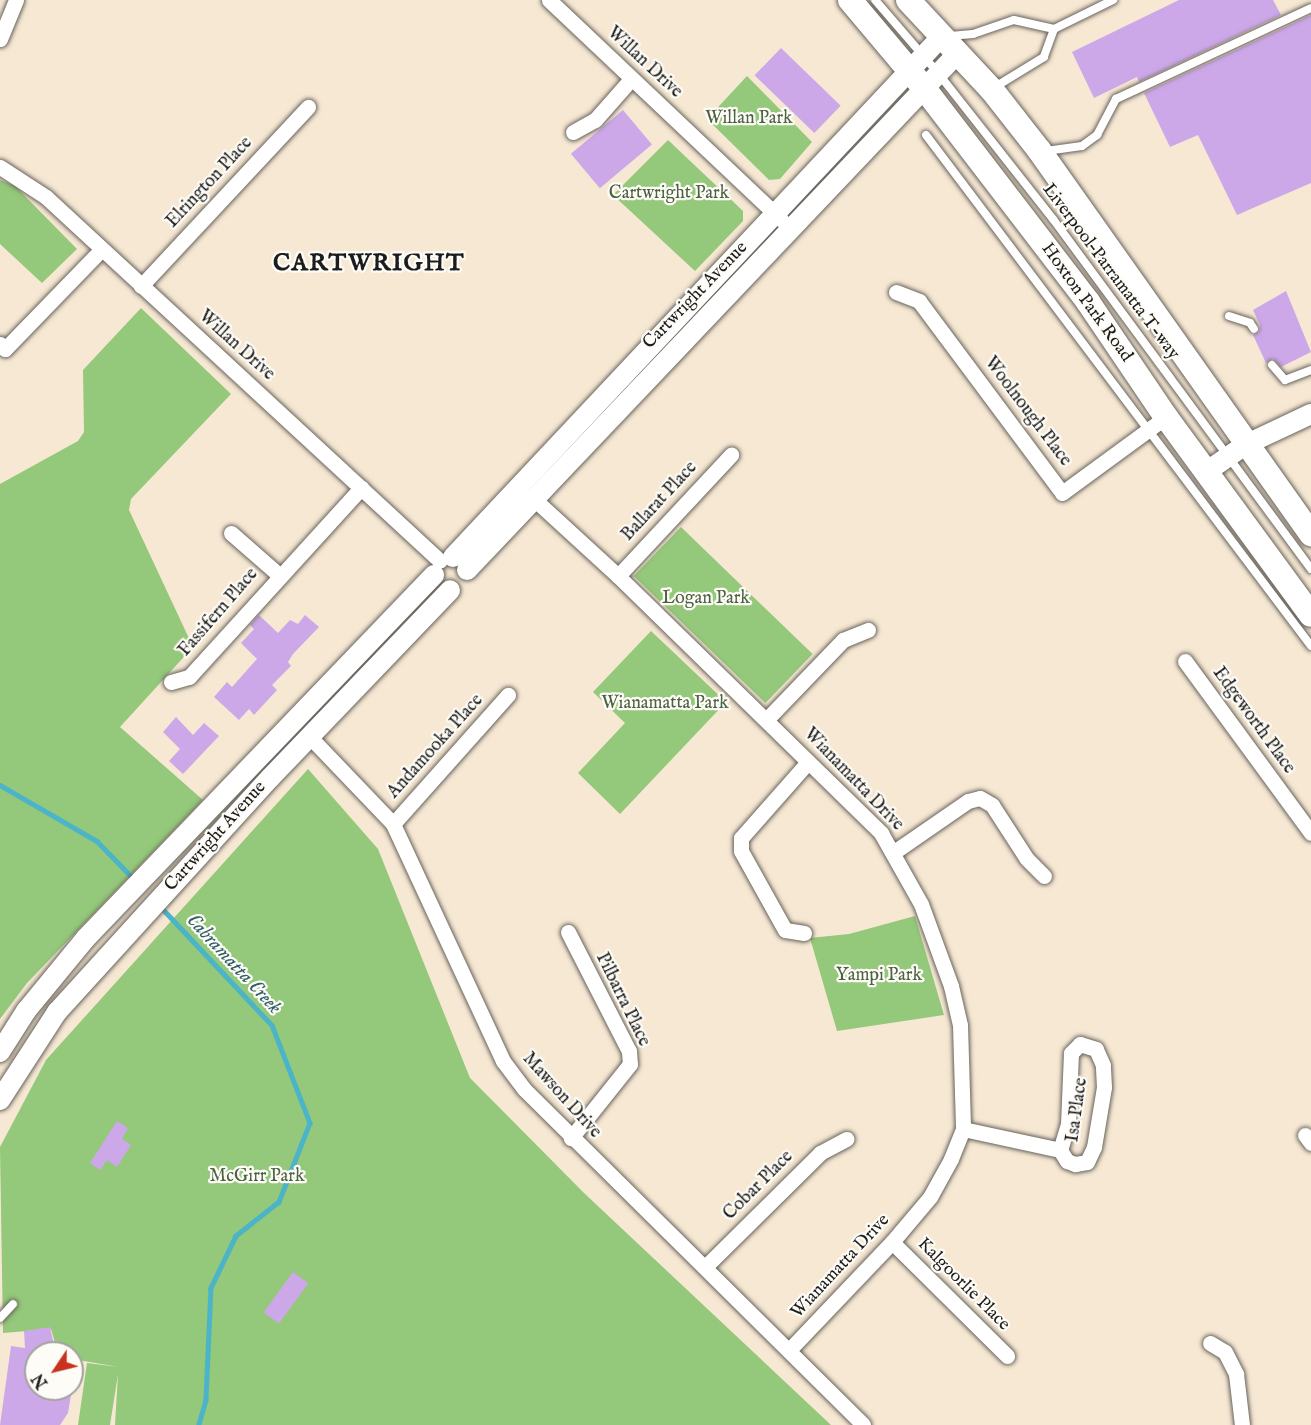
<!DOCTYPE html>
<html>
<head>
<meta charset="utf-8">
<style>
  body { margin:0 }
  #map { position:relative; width:1311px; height:1425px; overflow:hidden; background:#f6e8d3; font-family:"IM FELL English",serif }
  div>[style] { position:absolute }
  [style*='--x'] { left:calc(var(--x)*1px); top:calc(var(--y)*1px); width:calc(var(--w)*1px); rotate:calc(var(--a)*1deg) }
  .green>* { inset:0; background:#94c87a; transform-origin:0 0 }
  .stream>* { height:4.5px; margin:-2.25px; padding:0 2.25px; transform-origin:2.25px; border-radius:2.25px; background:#4bb4c9 }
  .building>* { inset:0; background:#cda8e9; transform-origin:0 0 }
  .roads { filter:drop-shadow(0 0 2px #68635c) drop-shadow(0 0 2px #68635c) }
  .service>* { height:8px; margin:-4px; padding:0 4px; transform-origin:4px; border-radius:4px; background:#fff }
  .minor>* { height:15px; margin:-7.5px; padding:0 7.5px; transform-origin:7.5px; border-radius:7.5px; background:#fff }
  .tertiary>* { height:20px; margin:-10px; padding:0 10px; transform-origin:10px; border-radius:10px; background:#fff }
  .primary>* { height:24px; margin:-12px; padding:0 12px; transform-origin:12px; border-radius:12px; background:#fff }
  span { translate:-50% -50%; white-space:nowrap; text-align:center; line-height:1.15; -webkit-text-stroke:4.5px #fdfcf7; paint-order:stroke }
  .street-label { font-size:18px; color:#1c1c1c }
  .park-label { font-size:18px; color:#4c6142 }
  .water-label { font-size:20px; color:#31606a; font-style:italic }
  .district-label { font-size:24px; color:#1c1c1c; font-weight:700; letter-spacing:1.5px }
  .north { position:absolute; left:24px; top:1341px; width:60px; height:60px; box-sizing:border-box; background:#fdfcf7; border:2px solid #a3a29f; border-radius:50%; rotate:235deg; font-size:16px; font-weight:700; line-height:24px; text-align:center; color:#1c1c1c }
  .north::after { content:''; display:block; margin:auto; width:21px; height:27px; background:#c8321e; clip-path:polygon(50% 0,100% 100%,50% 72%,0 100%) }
</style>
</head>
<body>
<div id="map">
  <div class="green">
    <i style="clip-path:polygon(747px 76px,812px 142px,780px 179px,769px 180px,707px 119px)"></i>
    <i style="clip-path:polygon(668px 140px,743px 211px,743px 221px,695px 271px,613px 195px)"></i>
    <i style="clip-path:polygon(0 180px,15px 186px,77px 249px,42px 283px,0 244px)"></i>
    <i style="clip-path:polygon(141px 308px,231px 394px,131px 499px,129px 510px,193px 647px,120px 727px,203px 800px,27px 983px,0 1019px,0 484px,78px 441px,84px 432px,83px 370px)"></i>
    <i style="left:681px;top:527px;width:183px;height:68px;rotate:44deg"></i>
    <i style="clip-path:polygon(651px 631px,726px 702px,620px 814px,578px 773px,625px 723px,593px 692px)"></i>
    <i style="clip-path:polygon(308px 769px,378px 849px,470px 1078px,584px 1193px,831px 1425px,115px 1425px,118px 1374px,110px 1425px,78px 1425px,87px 1363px,119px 1367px,72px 1359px,72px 1353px,58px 1353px,51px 1329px,3px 1333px,0 1147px,46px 1060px)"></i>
    <i style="clip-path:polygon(915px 916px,944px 1015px,837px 1031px,810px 938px,849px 934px)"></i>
  </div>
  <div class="stream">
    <i style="--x:0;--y:785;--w:112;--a:30"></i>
    <i style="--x:97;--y:841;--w:53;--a:45.8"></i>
    <i style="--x:161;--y:907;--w:162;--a:46.8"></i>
    <i style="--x:272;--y:1025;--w:105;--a:68.8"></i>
    <i style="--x:310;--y:1123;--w:85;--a:111.4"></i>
    <i style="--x:279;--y:1202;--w:55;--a:141.7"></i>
    <i style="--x:236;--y:1236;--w:58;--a:115.7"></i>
    <i style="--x:211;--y:1288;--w:112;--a:92.6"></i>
    <i style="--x:206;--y:1400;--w:26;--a:106"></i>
  </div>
  <div class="building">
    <i style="clip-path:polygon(1179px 0,1273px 0,1281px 15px,1139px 82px,1137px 77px,1094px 98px,1072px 52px)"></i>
    <i style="clip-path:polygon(1311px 15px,1311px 183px,1237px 215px,1198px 135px,1170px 147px,1144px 93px)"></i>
    <i style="left:781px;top:48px;width:83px;height:38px;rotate:44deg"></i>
    <i style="left:623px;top:110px;width:45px;height:68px;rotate:50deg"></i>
    <i style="clip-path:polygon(1286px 291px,1311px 352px,1281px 367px,1273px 359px,1266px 363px,1253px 335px,1259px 332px,1260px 325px,1253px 310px)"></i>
    <i style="clip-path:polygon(259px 615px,278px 633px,290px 620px,298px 624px,305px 615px,319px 627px,293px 654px,288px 662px,291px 666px,272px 685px,277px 690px,254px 715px,249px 709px,239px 720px,214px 697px,227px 682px,232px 687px,257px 659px,241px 643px,254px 629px,250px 625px)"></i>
    <i style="clip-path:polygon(176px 717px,193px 735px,204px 723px,219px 736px,183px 774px,169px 761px,180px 749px,163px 732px)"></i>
    <i style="clip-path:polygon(117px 1121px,128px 1128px,122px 1139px,131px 1145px,117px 1167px,107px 1160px,100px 1170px,90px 1163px)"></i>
    <i style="left:293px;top:1272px;width:19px;height:50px;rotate:36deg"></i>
    <i style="clip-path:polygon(50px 1327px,54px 1345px,40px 1347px,40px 1353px,36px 1353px,36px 1389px,72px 1389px,68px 1413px,60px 1425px,0 1425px,11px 1346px,25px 1348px,24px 1331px)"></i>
  </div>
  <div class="roads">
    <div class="service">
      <i style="--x:875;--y:0;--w:96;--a:49.2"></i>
      <i style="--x:938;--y:73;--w:186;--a:51.8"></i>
      <i style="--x:1053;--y:219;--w:435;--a:53.6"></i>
      <i style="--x:1054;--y:29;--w:66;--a:-26.2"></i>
      <i style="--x:950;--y:36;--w:23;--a:-5"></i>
      <i style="--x:973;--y:34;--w:43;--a:-18.9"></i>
      <i style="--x:1014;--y:20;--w:41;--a:12.7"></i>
      <i style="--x:1054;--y:29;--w:30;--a:110"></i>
      <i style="--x:1044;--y:57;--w:57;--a:148.5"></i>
      <i style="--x:926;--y:135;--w:640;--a:53"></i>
      <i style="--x:1046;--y:151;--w:36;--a:-8"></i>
      <i style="--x:1082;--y:146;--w:19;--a:-36"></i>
      <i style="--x:1097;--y:135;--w:41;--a:-62.2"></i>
      <i style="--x:1116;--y:99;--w:215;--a:-25"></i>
      <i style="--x:1229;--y:316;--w:22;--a:18"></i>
      <i style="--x:1250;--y:323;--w:7;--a:56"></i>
      <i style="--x:1272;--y:365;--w:20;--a:49"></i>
      <i style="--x:1285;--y:380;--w:28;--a:-21"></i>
      <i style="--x:0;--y:1318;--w:19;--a:-47"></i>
    </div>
    <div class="minor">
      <i style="--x:549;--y:0;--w:320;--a:43.4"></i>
      <i style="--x:0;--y:39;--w:42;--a:-67.7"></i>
      <i style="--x:573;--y:132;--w:25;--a:-29"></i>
      <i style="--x:595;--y:120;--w:55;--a:-48.7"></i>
      <i style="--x:0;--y:167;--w:55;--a:33.1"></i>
      <i style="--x:46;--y:197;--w:536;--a:42.73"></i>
      <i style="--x:141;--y:286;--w:245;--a:-47"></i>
      <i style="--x:896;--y:292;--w:25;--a:21"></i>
      <i style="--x:919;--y:301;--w:239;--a:53.3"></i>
      <i style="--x:1062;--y:493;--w:129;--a:-36.2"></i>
      <i style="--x:0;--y:344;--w:7;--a:45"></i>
      <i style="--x:5;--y:349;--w:138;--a:-45.9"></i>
      <i style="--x:524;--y:497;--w:10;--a:11"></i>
      <i style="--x:534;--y:499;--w:114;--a:42.5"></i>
      <i style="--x:618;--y:576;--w:368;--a:44.3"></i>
      <i style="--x:881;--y:833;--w:81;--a:60.6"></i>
      <i style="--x:921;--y:904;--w:87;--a:69.9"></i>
      <i style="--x:951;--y:986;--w:40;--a:77"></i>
      <i style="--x:960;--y:1025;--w:104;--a:88.3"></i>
      <i style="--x:963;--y:1129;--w:32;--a:112"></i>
      <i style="--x:951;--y:1159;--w:43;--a:118.9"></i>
      <i style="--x:930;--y:1197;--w:59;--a:130.2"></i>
      <i style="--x:892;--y:1242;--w:149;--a:133.6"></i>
      <i style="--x:231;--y:533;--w:64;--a:41.2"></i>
      <i style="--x:618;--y:576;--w:166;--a:-47"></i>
      <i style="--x:1185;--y:661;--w:213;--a:53.8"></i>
      <i style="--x:171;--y:682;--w:19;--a:-16"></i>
      <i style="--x:189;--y:677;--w:256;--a:-47.7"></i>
      <i style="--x:767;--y:719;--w:110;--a:-46.1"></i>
      <i style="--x:843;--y:640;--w:27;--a:-22"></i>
      <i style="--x:310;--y:737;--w:120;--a:46.3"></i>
      <i style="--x:393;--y:824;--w:261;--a:65.1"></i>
      <i style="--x:503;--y:1061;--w:35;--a:53"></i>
      <i style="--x:524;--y:1089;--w:477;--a:44.7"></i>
      <i style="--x:393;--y:824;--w:173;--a:-48.3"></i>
      <i style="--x:894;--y:852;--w:90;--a:-34.6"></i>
      <i style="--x:968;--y:801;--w:12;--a:-14"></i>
      <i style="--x:980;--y:798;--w:14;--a:30"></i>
      <i style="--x:992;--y:805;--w:64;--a:57.1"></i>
      <i style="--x:1027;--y:859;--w:24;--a:45"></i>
      <i style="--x:568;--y:932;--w:134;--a:62.9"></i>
      <i style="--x:629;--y:1051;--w:13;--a:86"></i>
      <i style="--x:630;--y:1064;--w:95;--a:128.6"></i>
      <i style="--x:804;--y:933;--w:19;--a:-171"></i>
      <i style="--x:785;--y:930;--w:90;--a:-119.1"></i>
      <i style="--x:741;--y:851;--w:13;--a:-90"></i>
      <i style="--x:741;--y:838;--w:101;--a:-48.6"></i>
      <i style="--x:963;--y:1129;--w:99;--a:12.2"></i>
      <i style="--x:1060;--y:1150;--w:13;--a:58"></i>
      <i style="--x:1067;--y:1161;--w:9;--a:21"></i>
      <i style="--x:1075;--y:1164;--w:12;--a:-9"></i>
      <i style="--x:1087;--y:1162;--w:17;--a:-65"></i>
      <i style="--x:1094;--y:1147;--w:61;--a:-80.5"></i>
      <i style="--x:1104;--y:1087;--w:22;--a:-93"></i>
      <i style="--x:1103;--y:1065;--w:17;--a:-114"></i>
      <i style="--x:1096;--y:1049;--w:17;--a:-163"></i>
      <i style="--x:1080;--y:1044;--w:13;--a:135"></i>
      <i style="--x:1071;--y:1053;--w:71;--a:92.4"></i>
      <i style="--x:1068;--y:1124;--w:27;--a:107"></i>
      <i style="--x:1305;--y:1135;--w:10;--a:53"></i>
      <i style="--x:892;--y:1242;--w:162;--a:44.7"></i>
      <i style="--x:705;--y:1267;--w:162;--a:-44.7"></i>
      <i style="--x:820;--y:1153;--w:30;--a:-28"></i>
      <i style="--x:1210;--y:1343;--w:17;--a:31"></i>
      <i style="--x:1225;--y:1352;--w:25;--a:63"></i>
      <i style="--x:1236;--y:1374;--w:51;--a:83.3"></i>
    </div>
    <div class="tertiary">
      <i style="--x:1206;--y:472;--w:47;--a:-34.7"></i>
      <i style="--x:1245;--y:445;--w:73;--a:-25.2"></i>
      <i style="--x:453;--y:557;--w:715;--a:-46.81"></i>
      <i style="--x:467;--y:570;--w:713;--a:-46.48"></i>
      <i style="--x:0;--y:1052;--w:49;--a:-57.6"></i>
      <i style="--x:26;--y:1011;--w:94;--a:-50.6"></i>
      <i style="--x:86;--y:938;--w:503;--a:-46.21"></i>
      <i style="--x:0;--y:1100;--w:105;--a:-57.1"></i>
      <i style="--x:57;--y:1012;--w:316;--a:-47.7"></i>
      <i style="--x:270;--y:778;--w:260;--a:-46.2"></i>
    </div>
    <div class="primary">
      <i style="--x:850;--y:0;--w:115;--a:49.9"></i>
      <i style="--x:924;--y:88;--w:270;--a:52.5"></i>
      <i style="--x:1088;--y:302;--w:139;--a:55.9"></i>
      <i style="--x:1166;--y:417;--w:245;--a:53.8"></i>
      <i style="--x:908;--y:0;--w:123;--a:47"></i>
      <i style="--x:992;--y:90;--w:76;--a:51.9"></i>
      <i style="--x:1039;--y:150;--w:471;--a:54.7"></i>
    </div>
  </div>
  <div class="street-label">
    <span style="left:644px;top:63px;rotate:43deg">Willan Drive</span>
    <span style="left:210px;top:183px;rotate:-47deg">Elrington Place</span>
    <span style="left:1110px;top:272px;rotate:53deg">Liverpool–Parramatta T-way</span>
    <span style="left:696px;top:296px;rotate:-46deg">Cartwright Avenue</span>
    <span style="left:1086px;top:303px;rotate:54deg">Hoxton Park Road</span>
    <span style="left:236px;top:346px;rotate:42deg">Willan Drive</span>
    <span style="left:1027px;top:412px;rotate:53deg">Woolnough Place</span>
    <span style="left:660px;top:502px;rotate:-47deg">Ballarat Place</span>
    <span style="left:219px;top:613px;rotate:-49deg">Fassifern Place</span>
    <span style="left:1253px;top:721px;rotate:54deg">Edgeworth Place</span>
    <span style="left:436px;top:747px;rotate:-48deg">Andamooka Place</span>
    <span style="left:853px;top:780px;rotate:46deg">Wianamatta Drive</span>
    <span style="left:216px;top:837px;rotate:-48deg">Cartwright Avenue</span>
    <span style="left:622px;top:1000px;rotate:64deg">Pilbarra Place</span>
    <span style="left:561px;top:1096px;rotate:48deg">Mawson Drive</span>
    <span style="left:1078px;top:1110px;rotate:-82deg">Isa Place</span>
    <span style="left:759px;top:1186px;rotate:-45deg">Cobar Place</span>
    <span style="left:841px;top:1267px;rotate:-47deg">Wianamatta Drive</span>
    <span style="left:963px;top:1285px;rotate:45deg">Kalgoorlie Place</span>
  </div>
  <div class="park-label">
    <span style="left:749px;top:119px">Willan Park</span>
    <span style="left:669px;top:194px">Cartwright Park</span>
    <span style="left:706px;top:599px">Logan Park</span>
    <span style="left:665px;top:704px">Wianamatta Park</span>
    <span style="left:879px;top:976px">Yampi Park</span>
    <span style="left:257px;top:1177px">McGirr Park</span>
  </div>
  <div class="water-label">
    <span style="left:234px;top:964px;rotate:47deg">Cabramatta Creek</span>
  </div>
  <div class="district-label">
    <span style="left:369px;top:264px">CARTWRIGHT</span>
  </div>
  <div class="north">N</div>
</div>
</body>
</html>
